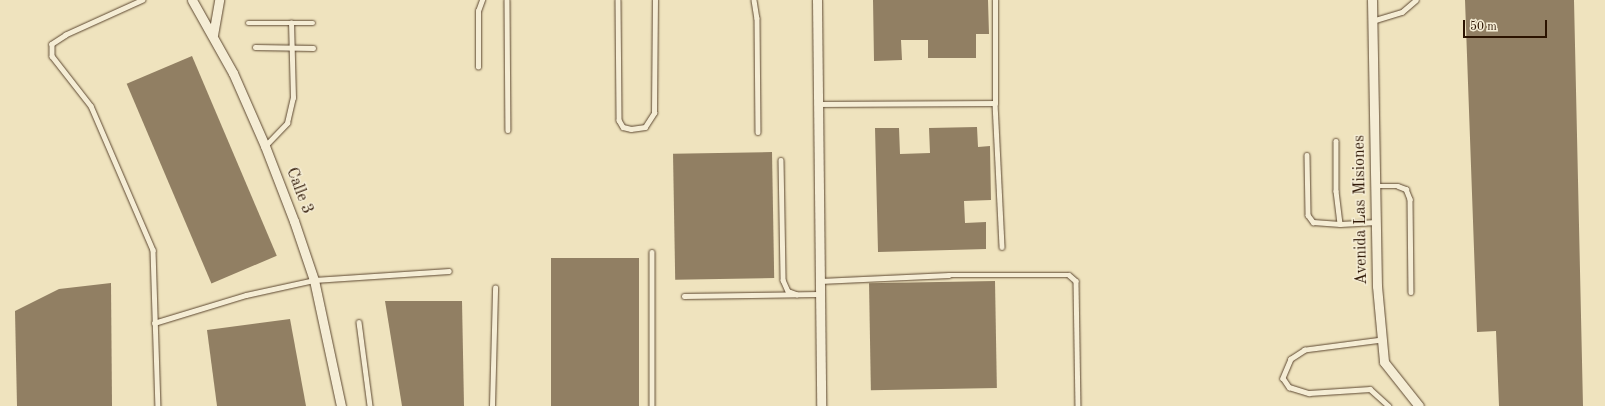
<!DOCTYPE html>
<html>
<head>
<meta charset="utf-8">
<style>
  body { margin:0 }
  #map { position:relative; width:1605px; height:406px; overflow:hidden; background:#efe3be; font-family:"Old Standard TT",serif }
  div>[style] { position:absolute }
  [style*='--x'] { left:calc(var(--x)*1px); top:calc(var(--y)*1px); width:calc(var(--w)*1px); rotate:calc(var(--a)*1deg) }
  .building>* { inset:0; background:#917f63; transform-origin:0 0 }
  .roads { filter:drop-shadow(0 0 1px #5c4730) drop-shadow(0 0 1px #5c4730) }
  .service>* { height:4.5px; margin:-2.25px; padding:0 2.25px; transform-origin:2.25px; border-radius:2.25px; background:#f5edd5 }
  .minor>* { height:9px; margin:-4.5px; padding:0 4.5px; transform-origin:4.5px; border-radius:4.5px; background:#f5edd5 }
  span { translate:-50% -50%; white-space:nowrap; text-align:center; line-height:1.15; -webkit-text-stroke:3px #f5edd5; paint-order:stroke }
  .street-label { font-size:16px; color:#2b1300 }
  .scale { position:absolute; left:1463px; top:20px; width:84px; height:18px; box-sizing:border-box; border:2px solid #2b1300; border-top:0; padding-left:5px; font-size:12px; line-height:14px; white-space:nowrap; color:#2b1300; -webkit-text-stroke:3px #f5edd5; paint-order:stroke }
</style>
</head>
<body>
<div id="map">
  <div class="building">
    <i style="clip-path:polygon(873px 0,988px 0,989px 34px,976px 34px,976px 58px,928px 58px,928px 40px,901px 40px,902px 60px,874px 61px)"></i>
    <i style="clip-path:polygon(1465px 0,1574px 0,1583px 406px,1499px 406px,1496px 331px,1477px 332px)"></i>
    <i style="left:192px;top:56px;width:217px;height:71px;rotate:67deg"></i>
    <i style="clip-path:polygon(977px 127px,978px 147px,990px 146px,991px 200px,964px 201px,965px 223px,986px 222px,986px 249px,878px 252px,875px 128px,899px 128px,900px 154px,930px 153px,929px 128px)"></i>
    <i style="left:772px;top:152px;width:126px;height:99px;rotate:89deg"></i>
    <i style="left:639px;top:258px;width:148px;height:88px;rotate:90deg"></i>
    <i style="left:995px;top:281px;width:107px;height:126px;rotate:89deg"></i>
    <i style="clip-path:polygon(111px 283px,112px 406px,17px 406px,15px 311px,59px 289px)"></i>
    <i style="clip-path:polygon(385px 301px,462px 301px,464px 406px,402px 406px)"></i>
    <i style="clip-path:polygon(290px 319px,306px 406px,217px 406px,207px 330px)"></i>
  </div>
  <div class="roads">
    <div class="service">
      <i style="--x:143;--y:0;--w:85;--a:155.6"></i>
      <i style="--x:66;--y:35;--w:17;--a:147"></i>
      <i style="--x:52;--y:44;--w:12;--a:90"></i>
      <i style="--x:52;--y:56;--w:63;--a:52"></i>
      <i style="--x:91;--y:106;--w:157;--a:66.7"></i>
      <i style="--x:153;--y:250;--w:156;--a:88.2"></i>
      <i style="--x:507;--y:0;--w:130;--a:89.6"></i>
      <i style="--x:618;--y:0;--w:120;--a:89.5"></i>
      <i style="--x:619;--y:120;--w:8;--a:60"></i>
      <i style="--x:623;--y:127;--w:8;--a:14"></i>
      <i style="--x:631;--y:129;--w:14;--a:-8"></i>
      <i style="--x:645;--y:127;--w:17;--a:-57"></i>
      <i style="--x:654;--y:113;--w:113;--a:-89.5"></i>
      <i style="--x:754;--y:0;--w:18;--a:81"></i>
      <i style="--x:757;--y:18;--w:114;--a:89.5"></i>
      <i style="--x:1372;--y:21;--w:31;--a:-17"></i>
      <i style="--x:1402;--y:12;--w:18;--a:-41"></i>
      <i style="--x:248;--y:23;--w:65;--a:0"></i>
      <i style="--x:255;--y:47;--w:58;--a:1"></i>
      <i style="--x:478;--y:67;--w:56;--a:-90"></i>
      <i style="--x:478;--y:11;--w:12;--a:-70"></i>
      <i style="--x:995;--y:103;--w:144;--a:87.2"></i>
      <i style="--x:818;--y:104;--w:177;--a:-0.3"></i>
      <i style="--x:995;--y:103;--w:103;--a:-90"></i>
      <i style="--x:1336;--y:141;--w:50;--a:90"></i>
      <i style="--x:1336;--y:191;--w:33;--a:83"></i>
      <i style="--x:1340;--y:224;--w:36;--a:-3"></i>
      <i style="--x:265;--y:146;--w:32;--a:-46"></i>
      <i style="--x:287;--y:123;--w:26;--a:-77"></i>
      <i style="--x:293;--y:98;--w:75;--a:-91.5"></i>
      <i style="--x:1307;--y:155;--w:60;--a:89"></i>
      <i style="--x:1308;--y:215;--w:9;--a:54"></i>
      <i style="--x:1313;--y:222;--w:27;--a:4"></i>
      <i style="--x:781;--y:160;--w:120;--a:89"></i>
      <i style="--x:783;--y:280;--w:12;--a:66"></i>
      <i style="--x:788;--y:291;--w:9;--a:21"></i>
      <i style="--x:1375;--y:186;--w:23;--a:0"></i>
      <i style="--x:1398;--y:186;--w:9;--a:21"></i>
      <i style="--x:1406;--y:189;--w:11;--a:68"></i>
      <i style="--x:1410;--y:199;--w:93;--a:89.4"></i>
      <i style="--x:652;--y:252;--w:154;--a:90"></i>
      <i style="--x:820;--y:281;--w:129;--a:-2.7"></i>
      <i style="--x:949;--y:275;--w:120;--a:0"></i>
      <i style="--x:1069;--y:275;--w:9;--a:41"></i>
      <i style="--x:1076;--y:281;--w:125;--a:89.1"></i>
      <i style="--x:684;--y:296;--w:135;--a:-0.8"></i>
      <i style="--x:359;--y:322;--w:85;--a:82.5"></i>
      <i style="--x:154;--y:323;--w:96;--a:-16.9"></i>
      <i style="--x:246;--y:295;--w:70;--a:-12.4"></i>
      <i style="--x:314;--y:280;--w:135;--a:-3.8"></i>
      <i style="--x:1382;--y:340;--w:78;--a:172.6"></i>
      <i style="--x:1305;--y:350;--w:17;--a:147"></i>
      <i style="--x:1291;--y:359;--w:21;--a:113"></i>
      <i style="--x:1283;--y:378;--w:11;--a:56"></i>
      <i style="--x:1289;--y:387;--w:21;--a:17"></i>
      <i style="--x:1309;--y:393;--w:61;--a:-3.8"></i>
      <i style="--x:1370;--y:389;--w:25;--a:42"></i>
      <i style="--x:492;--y:406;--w:118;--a:-88.5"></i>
    </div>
    <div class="minor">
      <i style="--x:192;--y:0;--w:84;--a:60.7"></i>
      <i style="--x:233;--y:73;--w:80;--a:66.3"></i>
      <i style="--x:265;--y:146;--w:80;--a:68.9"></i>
      <i style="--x:294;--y:221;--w:62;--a:71.3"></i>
      <i style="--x:314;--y:280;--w:129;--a:77.9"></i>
      <i style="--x:817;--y:0;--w:406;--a:89.4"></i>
      <i style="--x:1372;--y:0;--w:286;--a:89"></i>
      <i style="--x:1377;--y:286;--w:76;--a:84.7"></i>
      <i style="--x:1384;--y:362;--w:56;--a:51.5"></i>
      <i style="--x:213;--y:35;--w:36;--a:-80"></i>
    </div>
  </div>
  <div class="street-label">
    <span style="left:299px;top:191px;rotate:69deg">Calle 3</span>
    <span style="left:1361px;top:210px;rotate:-91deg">Avenida Las Misiones</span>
  </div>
  <div class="scale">50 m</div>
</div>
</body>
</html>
